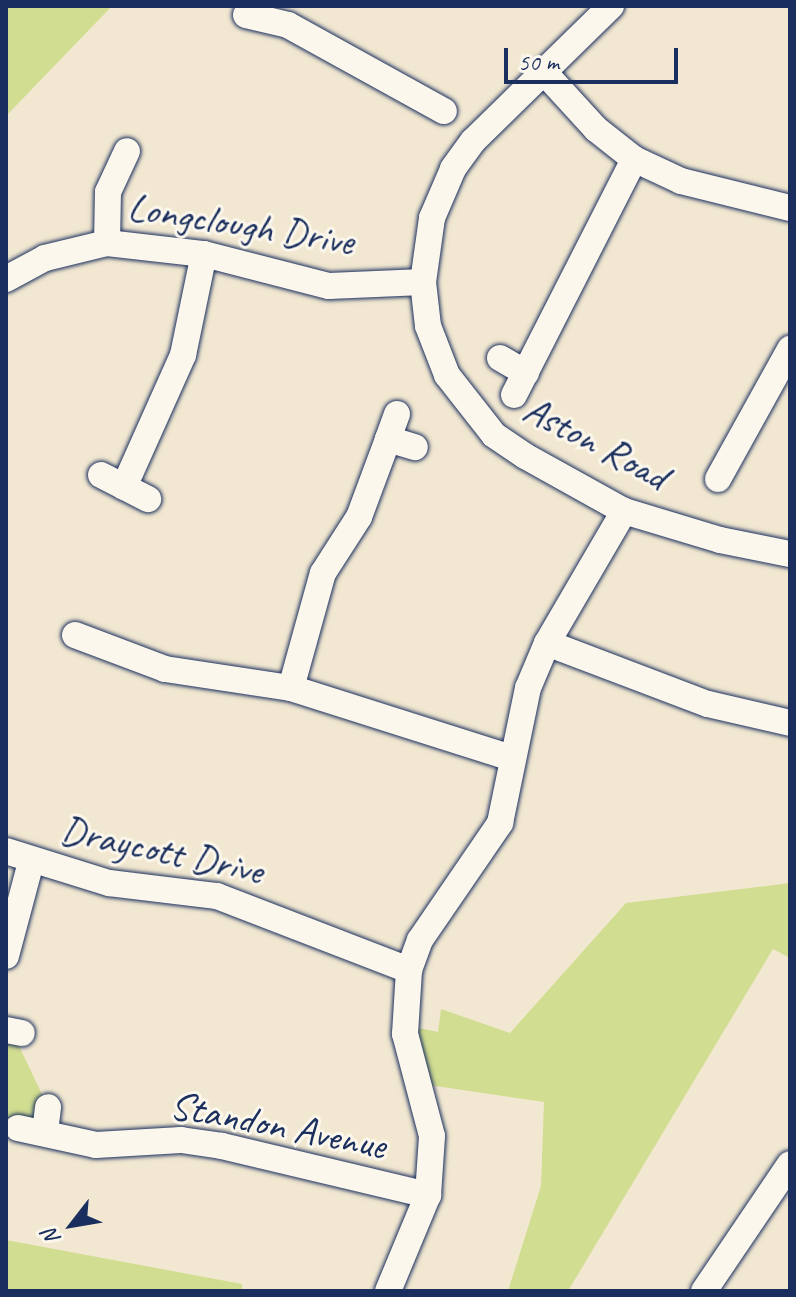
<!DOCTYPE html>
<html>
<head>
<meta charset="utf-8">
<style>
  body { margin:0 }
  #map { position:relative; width:796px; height:1297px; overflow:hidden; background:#f2e8d1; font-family:Caveat,sans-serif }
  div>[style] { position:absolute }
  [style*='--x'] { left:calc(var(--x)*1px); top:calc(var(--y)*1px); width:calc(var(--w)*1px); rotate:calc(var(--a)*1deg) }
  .green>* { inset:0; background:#d1dd90 }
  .roads { filter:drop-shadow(0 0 2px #1b2f5e) drop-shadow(0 0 2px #1b2f5e) }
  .minor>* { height:26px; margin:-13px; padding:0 13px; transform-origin:13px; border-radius:13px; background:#fbf7ec }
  span { translate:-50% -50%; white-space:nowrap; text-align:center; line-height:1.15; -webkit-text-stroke:6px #fbf7ec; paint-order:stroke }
  .street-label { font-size:40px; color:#1b2f5e }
  .frame { position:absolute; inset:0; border:8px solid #1b2f5e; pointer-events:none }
  .north { position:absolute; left:32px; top:1185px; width:80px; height:80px; -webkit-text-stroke:6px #fbf7ec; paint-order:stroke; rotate:239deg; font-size:22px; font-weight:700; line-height:32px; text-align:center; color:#1b2f5e }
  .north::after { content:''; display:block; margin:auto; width:28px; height:36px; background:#1b2f5e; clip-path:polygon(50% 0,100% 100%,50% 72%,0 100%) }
  .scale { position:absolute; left:504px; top:48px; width:174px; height:36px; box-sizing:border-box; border:4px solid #1b2f5e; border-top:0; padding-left:10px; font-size:24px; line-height:28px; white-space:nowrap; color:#1b2f5e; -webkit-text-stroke:6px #fbf7ec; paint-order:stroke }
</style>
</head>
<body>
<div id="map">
  <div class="green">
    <i style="clip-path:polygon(6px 6px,112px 6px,6px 116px)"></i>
    <i style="clip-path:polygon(790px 883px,790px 958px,773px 949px,568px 1291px,508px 1291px,541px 1186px,544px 1102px,422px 1084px,405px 1025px,438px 1032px,441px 1009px,510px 1033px,626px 903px)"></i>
    <i style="clip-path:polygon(6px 1040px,19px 1046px,48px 1107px,23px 1138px,6px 1135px)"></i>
    <i style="clip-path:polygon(6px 1240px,242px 1284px,242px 1291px,6px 1291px)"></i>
  </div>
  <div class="roads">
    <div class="minor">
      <i style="--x:611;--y:6;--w:193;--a:135.6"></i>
      <i style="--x:473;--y:141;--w:34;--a:126"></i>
      <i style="--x:453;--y:169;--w:53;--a:113.2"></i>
      <i style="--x:432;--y:218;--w:65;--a:98"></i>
      <i style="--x:423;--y:282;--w:44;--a:83.5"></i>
      <i style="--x:428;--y:326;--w:53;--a:68.8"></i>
      <i style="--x:447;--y:375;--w:76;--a:51.9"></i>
      <i style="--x:494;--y:435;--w:37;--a:34"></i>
      <i style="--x:525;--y:456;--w:113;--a:29.1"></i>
      <i style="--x:624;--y:511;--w:100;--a:16.8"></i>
      <i style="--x:720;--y:540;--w:71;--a:11.3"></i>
      <i style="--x:246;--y:15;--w:43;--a:13.4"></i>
      <i style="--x:288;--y:25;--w:178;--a:28.9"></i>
      <i style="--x:543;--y:71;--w:79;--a:47.6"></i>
      <i style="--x:596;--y:129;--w:48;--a:38.3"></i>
      <i style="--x:634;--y:159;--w:52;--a:25.1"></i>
      <i style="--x:681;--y:181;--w:112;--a:13.9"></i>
      <i style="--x:107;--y:243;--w:51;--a:-88.9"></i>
      <i style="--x:108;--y:192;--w:45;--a:-65.1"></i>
      <i style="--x:6;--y:279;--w:44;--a:-28.3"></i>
      <i style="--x:45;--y:258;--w:64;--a:-13.6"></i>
      <i style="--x:107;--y:243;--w:98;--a:6.5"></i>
      <i style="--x:204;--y:254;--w:129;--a:14.4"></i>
      <i style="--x:329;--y:286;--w:94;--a:-2.4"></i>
      <i style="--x:500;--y:358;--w:30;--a:30"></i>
      <i style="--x:514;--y:395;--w:265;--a:-63"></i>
      <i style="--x:397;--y:414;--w:27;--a:110"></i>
      <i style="--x:388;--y:439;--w:28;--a:17"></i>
      <i style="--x:101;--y:475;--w:53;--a:27.1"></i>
      <i style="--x:718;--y:479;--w:149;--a:-61"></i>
      <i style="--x:124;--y:487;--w:145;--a:-65.9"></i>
      <i style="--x:183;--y:355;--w:103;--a:-78.3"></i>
      <i style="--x:75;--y:635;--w:96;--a:20.7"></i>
      <i style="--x:165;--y:669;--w:127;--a:8.6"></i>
      <i style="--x:291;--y:688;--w:232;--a:17.6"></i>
      <i style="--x:547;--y:643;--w:172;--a:20.8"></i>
      <i style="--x:708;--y:704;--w:84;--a:13"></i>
      <i style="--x:291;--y:688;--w:119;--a:-74.5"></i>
      <i style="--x:323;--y:573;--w:67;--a:-57.3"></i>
      <i style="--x:359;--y:517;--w:83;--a:-69.6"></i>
      <i style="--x:6;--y:851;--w:108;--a:17.3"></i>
      <i style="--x:109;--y:883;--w:109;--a:6.9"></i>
      <i style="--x:217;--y:896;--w:206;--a:21.1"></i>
      <i style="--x:6;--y:956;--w:97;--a:-75.1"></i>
      <i style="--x:6;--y:1030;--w:16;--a:11"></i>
      <i style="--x:18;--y:1128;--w:80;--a:12.3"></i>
      <i style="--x:96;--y:1145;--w:85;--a:-3.4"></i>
      <i style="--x:181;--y:1140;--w:41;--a:8.3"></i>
      <i style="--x:222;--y:1146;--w:212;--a:13.4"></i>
      <i style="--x:45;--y:1132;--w:25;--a:-83"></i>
      <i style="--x:388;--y:1291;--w:104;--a:-67.4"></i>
      <i style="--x:428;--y:1195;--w:59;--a:-86.1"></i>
      <i style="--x:432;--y:1136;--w:106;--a:-104.8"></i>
      <i style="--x:405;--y:1034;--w:64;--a:-86.4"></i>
      <i style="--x:409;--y:970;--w:32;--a:-70"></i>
      <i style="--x:420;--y:940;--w:142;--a:-55.6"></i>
      <i style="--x:500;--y:823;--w:138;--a:-78.3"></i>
      <i style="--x:528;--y:688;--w:49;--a:-67.1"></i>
      <i style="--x:547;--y:643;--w:153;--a:-59.7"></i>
      <i style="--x:704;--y:1291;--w:153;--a:-55.9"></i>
    </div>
  </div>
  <div class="street-label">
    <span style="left:241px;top:224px;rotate:9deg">Longclough Drive</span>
    <span style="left:596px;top:442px;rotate:28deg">Aston Road</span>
    <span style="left:162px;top:850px;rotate:12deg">Draycott Drive</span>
    <span style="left:278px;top:1125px;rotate:11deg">Standon Avenue</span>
  </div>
  <div class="frame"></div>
  <div class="north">N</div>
  <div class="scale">50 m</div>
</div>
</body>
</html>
